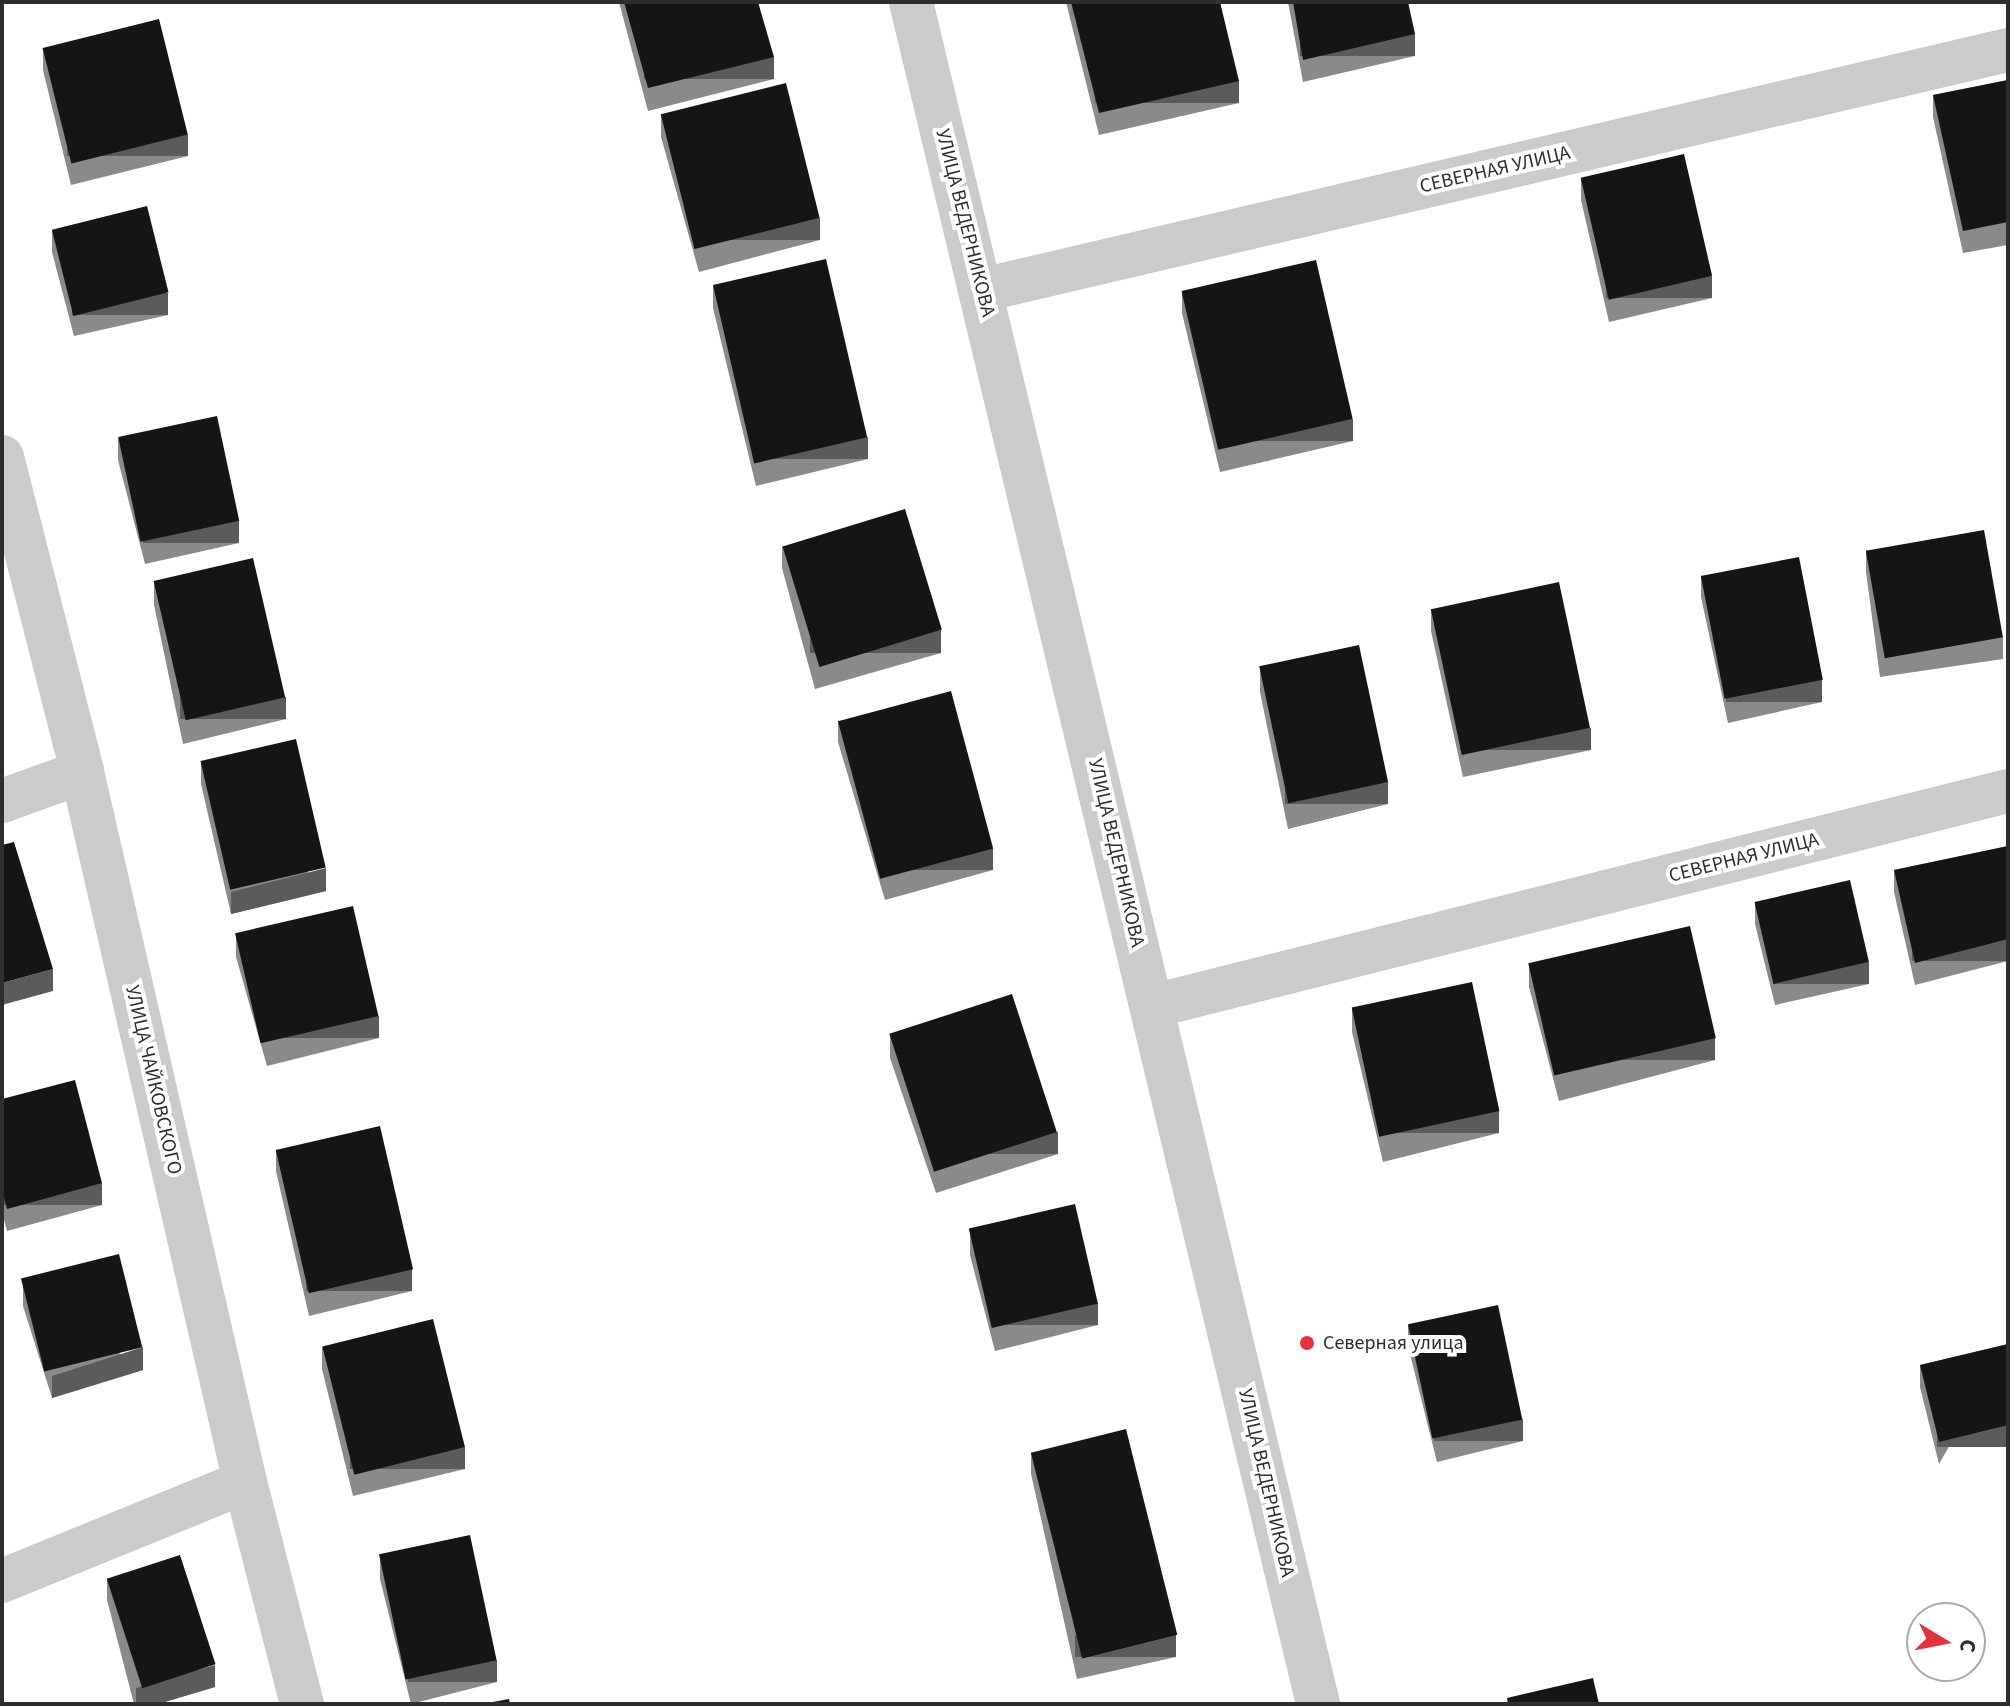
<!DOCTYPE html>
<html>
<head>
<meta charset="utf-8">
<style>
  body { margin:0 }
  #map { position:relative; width:2010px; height:1706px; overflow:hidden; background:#fff; font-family:"Source Sans 3",sans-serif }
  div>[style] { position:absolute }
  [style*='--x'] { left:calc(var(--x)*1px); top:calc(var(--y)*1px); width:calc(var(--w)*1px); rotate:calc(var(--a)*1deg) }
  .minor>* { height:44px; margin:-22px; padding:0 22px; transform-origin:22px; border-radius:22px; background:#cbcbcb }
  .wall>* { inset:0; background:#8a8a8a }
  .shaded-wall>* { inset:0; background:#5b5b5b; transform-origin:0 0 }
  .building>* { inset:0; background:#151515; transform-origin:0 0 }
  .dots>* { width:22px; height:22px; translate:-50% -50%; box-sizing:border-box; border:4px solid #fff; border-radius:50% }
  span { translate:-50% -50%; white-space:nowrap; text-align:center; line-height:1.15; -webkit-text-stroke:8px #fff; paint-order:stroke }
  .street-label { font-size:20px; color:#2e2e2e }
  .poi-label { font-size:20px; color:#2e2e2e }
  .left { translate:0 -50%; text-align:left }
  .frame { position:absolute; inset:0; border:4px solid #2e2e2e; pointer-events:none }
  .north { position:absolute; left:1906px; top:1602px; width:80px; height:80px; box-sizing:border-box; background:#fff; border:2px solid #ababab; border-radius:50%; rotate:100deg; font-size:22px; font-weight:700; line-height:32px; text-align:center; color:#2e2e2e }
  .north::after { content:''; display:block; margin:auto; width:28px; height:36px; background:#e4323e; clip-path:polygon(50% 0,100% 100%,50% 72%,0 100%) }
</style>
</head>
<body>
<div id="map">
  <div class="minor">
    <i style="--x:911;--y:2;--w:1750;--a:76.55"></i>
    <i style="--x:982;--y:290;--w:1054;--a:-13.17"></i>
    <i style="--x:2;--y:457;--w:325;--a:75.7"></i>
    <i style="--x:82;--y:772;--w:728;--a:77.07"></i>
    <i style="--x:245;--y:1482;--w:229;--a:75.6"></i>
    <i style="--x:2;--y:801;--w:85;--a:-19.9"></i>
    <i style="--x:1153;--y:1006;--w:882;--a:-14.12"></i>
    <i style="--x:2;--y:1581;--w:262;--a:-22.2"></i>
  </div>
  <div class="wall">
    <i style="clip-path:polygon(619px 2px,758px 2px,774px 79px,648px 111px)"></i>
    <i style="clip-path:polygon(1066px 2px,1220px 2px,1239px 103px,1099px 135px)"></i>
    <i style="clip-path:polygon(1288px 2px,1408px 2px,1415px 56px,1303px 82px)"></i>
    <i style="clip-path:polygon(43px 48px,188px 156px,71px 185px,43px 70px)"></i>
    <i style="clip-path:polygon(2008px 80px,2008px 245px,1963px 253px,1933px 117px,1933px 95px)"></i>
    <i style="clip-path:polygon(661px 115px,820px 240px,699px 272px,661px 137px)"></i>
    <i style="clip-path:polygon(1581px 178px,1712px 298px,1609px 322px,1581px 200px)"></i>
    <i style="clip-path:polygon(52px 230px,168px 315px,74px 336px,52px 252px)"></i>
    <i style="clip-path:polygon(713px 285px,868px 459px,756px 486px,713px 308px)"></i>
    <i style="clip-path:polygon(1182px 291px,1353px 441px,1220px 472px,1182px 313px)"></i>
    <i style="clip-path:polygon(118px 438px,239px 543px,145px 564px,118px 460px)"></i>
    <i style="clip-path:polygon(782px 546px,941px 653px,815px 689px,782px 568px)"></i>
    <i style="clip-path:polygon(1866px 550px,2003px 637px,2003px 659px,1880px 677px,1866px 572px)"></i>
    <i style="clip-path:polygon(1701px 575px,1822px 702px,1728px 723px,1701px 597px)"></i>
    <i style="clip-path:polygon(154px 583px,286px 719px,183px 744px,154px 605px)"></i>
    <i style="clip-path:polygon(1431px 609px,1591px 750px,1463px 777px,1431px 631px)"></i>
    <i style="clip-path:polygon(1260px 670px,1388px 804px,1288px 829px,1260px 692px)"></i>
    <i style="clip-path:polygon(838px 720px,993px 870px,885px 900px,838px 742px)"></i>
    <i style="clip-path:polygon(201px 762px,326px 891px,231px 914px,201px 784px)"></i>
    <i style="clip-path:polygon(2008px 846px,2008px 961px,1915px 985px,1894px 892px,1894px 870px)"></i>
    <i style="clip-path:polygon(1755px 902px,1869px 984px,1775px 1005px,1755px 924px)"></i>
    <i style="clip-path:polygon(236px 935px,379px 1038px,267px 1066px,236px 957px)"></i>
    <i style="clip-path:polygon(1529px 965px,1715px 1060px,1559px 1101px,1529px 987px)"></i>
    <i style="clip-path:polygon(1352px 1009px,1499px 1133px,1383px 1162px,1352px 1032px)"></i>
    <i style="clip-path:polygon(890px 1036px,1058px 1154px,936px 1193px,890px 1058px)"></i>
    <i style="clip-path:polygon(2px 1099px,102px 1205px,7px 1231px,2px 1212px)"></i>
    <i style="clip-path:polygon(276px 1149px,412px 1291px,309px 1316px,276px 1171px)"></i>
    <i style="clip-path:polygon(970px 1233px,1098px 1325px,995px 1351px,970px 1255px)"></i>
    <i style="clip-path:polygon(23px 1284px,143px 1370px,52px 1398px,23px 1306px)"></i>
    <i style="clip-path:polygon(1408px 1324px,1523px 1441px,1437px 1462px,1408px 1346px)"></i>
    <i style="clip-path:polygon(2008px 1344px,1939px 1464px,1920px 1387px,1920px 1365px)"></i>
    <i style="clip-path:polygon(322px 1347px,465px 1469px,353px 1496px,322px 1369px)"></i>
    <i style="clip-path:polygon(1031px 1452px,1176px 1657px,1077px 1679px,1031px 1474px)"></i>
    <i style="clip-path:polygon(2006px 1526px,2008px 1526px,2008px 1556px,2006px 1548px)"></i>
    <i style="clip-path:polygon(380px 1557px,497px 1682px,411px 1704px,380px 1579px)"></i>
    <i style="clip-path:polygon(107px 1578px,215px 1687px,158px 1704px,134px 1704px,107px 1600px)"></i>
  </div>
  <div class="shaded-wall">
    <i style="left:1415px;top:34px;width:22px;height:115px;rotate:90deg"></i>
    <i style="left:774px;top:57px;width:22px;height:130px;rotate:90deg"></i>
    <i style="left:1239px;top:81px;width:22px;height:144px;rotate:90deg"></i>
    <i style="left:188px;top:134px;width:22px;height:121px;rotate:90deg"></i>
    <i style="left:820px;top:218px;width:22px;height:125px;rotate:90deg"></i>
    <i style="left:1712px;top:276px;width:22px;height:106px;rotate:90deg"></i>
    <i style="left:168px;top:293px;width:22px;height:96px;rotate:90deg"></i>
    <i style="left:1353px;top:419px;width:22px;height:137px;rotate:90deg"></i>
    <i style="left:868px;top:437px;width:22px;height:115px;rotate:90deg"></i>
    <i style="left:239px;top:521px;width:22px;height:96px;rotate:90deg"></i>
    <i style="left:941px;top:630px;width:23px;height:131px;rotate:90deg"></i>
    <i style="left:1822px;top:680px;width:22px;height:96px;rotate:90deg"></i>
    <i style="left:286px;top:697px;width:22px;height:106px;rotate:90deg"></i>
    <i style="left:1591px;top:728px;width:22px;height:131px;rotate:90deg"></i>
    <i style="left:1388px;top:782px;width:22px;height:103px;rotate:90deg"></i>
    <i style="left:993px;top:848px;width:22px;height:112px;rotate:90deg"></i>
    <i style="clip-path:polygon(326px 868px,326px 891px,231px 914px,231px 892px)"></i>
    <i style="left:2008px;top:939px;width:22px;height:96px;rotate:90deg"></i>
    <i style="left:1869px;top:962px;width:22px;height:96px;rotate:90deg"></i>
    <i style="clip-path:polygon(53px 969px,53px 991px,2px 1005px,2px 983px)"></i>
    <i style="left:379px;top:1016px;width:22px;height:115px;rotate:90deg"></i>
    <i style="left:1715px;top:1038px;width:22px;height:161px;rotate:90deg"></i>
    <i style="left:1499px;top:1111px;width:22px;height:120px;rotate:90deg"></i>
    <i style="left:1058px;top:1132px;width:22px;height:128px;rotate:90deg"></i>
    <i style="left:102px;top:1183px;width:22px;height:98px;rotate:90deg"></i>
    <i style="left:412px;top:1269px;width:22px;height:106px;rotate:90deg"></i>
    <i style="left:1098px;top:1303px;width:22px;height:106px;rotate:90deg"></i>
    <i style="clip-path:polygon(143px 1347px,143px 1370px,52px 1398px,52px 1376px)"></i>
    <i style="left:1523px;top:1419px;width:22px;height:89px;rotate:90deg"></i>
    <i style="left:2008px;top:1425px;width:22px;height:71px;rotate:90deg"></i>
    <i style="left:465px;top:1447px;width:22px;height:115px;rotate:90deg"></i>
    <i style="left:1176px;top:1635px;width:22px;height:101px;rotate:90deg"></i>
    <i style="left:497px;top:1660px;width:22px;height:89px;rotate:90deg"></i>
    <i style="clip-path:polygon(215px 1665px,215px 1687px,158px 1704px,136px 1704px,136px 1688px)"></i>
  </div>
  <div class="building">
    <i style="clip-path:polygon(624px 2px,758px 2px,774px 57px,648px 88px)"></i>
    <i style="clip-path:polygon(1071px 2px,1220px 2px,1239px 81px,1099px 113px)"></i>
    <i style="clip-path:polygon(1293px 2px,1408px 2px,1415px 34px,1303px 60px)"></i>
    <i style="left:159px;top:19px;width:119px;height:120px;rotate:76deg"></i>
    <i style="clip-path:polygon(2008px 80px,2008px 222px,1963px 231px,1933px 95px)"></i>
    <i style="left:786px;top:83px;width:139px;height:129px;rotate:76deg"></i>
    <i style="left:1684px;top:154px;width:125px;height:106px;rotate:77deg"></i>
    <i style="left:147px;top:206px;width:89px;height:98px;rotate:76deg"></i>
    <i style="left:826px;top:259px;width:183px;height:116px;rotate:77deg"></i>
    <i style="left:1316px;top:260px;width:163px;height:138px;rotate:77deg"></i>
    <i style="left:217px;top:416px;width:107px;height:101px;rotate:78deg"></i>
    <i style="left:905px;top:509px;width:126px;height:128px;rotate:73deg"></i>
    <i style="left:1984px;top:530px;width:109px;height:120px;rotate:80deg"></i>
    <i style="left:1799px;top:557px;width:125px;height:100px;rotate:79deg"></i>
    <i style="left:253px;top:558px;width:143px;height:102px;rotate:77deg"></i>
    <i style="left:1559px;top:582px;width:149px;height:131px;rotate:78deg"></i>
    <i style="left:1359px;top:645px;width:140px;height:102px;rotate:78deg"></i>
    <i style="left:951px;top:691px;width:163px;height:117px;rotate:75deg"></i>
    <i style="left:296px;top:739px;width:132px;height:98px;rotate:77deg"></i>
    <i style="clip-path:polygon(14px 842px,53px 969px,2px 983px,2px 845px)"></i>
    <i style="clip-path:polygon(2008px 846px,2008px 939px,1915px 963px,1894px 870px)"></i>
    <i style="left:1850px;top:880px;width:84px;height:98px;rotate:77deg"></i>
    <i style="left:353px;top:906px;width:113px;height:121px;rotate:77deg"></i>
    <i style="left:1690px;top:926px;width:115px;height:166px;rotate:77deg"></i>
    <i style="left:1472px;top:982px;width:132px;height:123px;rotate:78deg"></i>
    <i style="left:1012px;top:994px;width:145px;height:129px;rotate:72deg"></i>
    <i style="clip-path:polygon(75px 1080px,102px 1183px,7px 1209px,2px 1190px,2px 1099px)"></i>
    <i style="left:380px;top:1126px;width:147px;height:107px;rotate:77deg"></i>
    <i style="left:1075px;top:1204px;width:102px;height:109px;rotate:77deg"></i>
    <i style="left:119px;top:1254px;width:96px;height:101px;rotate:76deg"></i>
    <i style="left:1498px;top:1305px;width:117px;height:92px;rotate:78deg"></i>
    <i style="left:433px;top:1319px;width:132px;height:114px;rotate:76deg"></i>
    <i style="clip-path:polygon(2008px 1344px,2008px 1425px,1939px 1442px,1920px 1365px)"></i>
    <i style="left:1126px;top:1429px;width:212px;height:98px;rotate:76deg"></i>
    <i style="left:470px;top:1535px;width:128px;height:93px;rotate:78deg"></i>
    <i style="left:180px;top:1555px;width:115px;height:77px;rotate:72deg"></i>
    <i style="clip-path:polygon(1593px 1678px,1599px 1704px,1508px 1704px,1507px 1698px)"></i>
    <i style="clip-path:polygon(509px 1699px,510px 1704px,482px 1704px)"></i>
  </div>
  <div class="dots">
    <i style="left:1307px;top:1343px;background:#e4323e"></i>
  </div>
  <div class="street-label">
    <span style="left:1495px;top:170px;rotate:-13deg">СЕВЕРНАЯ УЛИЦА</span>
    <span style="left:965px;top:223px;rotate:76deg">УЛИЦА ВЕДЕРНИКОВА</span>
    <span style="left:1116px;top:853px;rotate:77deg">УЛИЦА ВЕДЕРНИКОВА</span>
    <span style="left:1744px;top:858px;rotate:-14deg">СЕВЕРНАЯ УЛИЦА</span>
    <span style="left:153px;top:1080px;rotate:77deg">УЛИЦА ЧАЙКОВСКОГО</span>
    <span style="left:1266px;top:1483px;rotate:77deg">УЛИЦА ВЕДЕРНИКОВА</span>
  </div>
  <div class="poi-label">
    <span class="left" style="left:1323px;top:1343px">Северная улица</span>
  </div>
  <div class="frame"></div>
  <div class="north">С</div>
</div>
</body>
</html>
